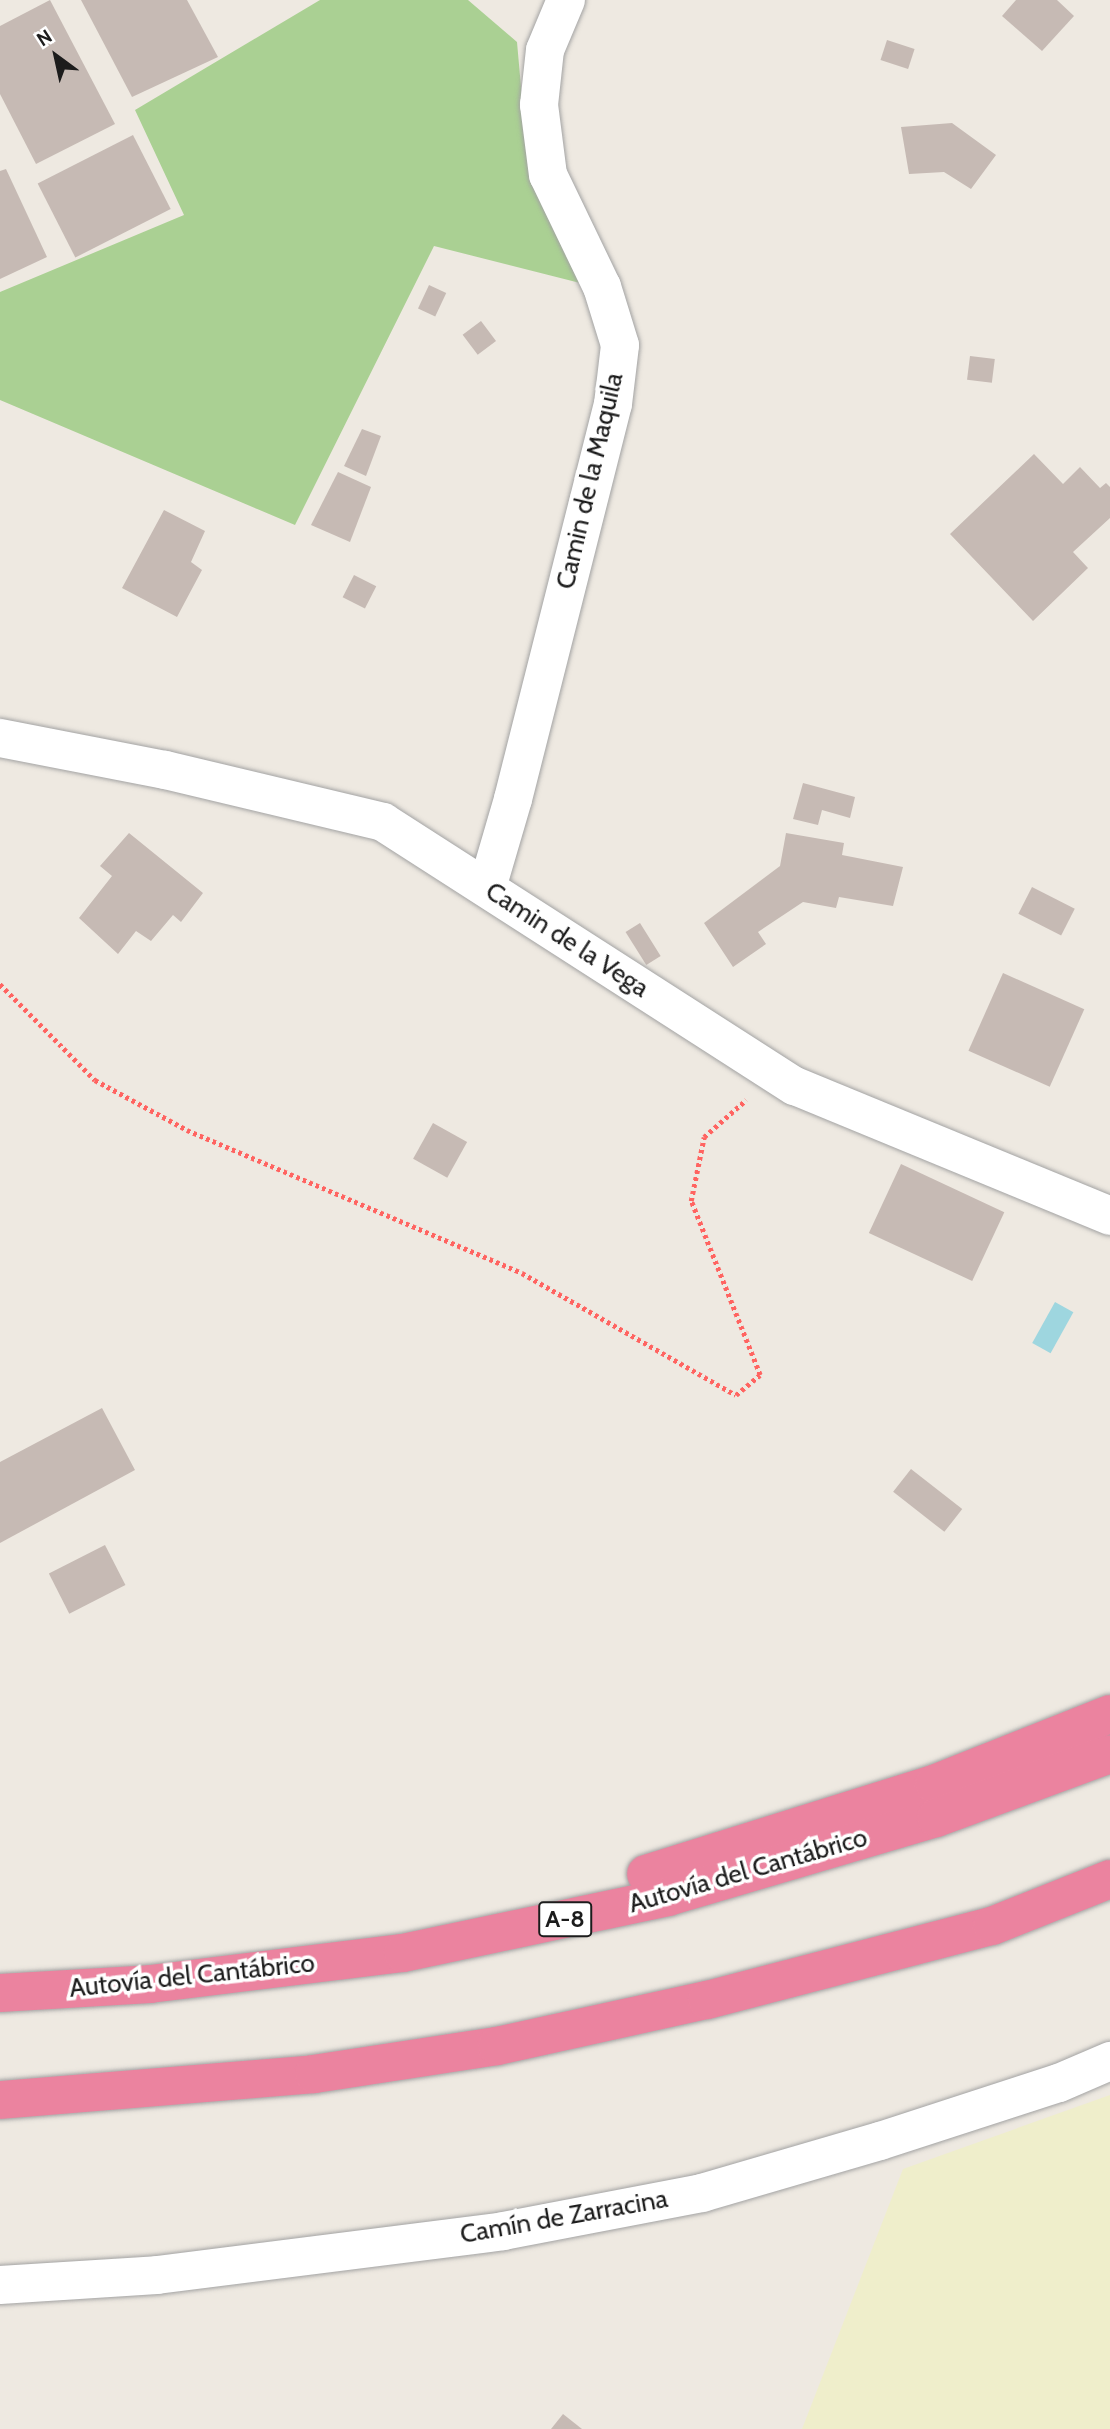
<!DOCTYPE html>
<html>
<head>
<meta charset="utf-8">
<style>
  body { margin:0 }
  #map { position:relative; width:1110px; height:2429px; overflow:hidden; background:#eee9e1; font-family:Cabin,sans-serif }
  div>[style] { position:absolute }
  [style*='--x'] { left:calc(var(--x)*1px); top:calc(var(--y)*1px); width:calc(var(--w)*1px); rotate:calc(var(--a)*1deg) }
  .farmland>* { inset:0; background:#efeecb }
  .forest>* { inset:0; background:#aad093 }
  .water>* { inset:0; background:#9ed6df; transform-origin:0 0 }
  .building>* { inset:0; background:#c6bab4; transform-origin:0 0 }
  .path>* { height:4.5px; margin-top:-2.25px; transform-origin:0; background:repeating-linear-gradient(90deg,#ff6461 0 3.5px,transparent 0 7px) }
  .roads { filter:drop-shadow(0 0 2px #a3a3a3) drop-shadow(0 0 2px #a3a3a3) }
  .minor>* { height:38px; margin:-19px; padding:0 19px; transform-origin:19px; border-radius:19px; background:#fff }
  .highway>* { height:38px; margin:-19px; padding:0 19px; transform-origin:19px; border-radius:19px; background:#eb839f }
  span { translate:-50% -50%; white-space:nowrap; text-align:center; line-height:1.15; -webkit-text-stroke:7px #fff; paint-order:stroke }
  .shield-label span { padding:2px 5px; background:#fff; border:2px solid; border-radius:5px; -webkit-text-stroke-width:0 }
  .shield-label { font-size:24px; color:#1c1c1c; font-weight:700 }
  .street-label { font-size:26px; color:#1c1c1c }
  .north { position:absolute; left:21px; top:21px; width:70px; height:70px; -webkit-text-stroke:5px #fff; paint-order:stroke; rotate:327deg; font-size:19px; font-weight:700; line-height:28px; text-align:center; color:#1c1c1c }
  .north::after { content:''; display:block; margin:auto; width:24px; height:32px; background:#1c1c1c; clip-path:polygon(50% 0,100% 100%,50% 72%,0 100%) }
</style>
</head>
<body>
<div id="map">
  <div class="farmland">
    <i style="clip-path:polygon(1110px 2095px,1110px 2429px,802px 2429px,903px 2169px)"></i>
  </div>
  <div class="forest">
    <i style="clip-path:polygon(320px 0,468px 0,517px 42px,528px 166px,584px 284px,434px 246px,295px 525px,0 400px,0 292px,184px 215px,135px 110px)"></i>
  </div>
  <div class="water">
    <i style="left:1055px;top:1302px;width:21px;height:47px;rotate:29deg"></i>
  </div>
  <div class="building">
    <i style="clip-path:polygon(50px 0,115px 124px,36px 164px,0 94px,0 26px)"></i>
    <i style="clip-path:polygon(81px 0,187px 0,218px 57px,132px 97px)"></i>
    <i style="clip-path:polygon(1016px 0,1057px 0,1074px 16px,1042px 51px,1002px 16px)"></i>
    <i style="left:887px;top:40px;width:29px;height:21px;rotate:18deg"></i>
    <i style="clip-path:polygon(952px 123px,996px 155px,971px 189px,944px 172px,909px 174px,901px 127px)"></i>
    <i style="left:133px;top:135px;width:83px;height:107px;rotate:63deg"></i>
    <i style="clip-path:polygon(6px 169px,47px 257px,0 279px,0 171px)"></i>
    <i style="left:429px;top:285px;width:19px;height:26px;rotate:25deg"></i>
    <i style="left:481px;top:321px;width:25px;height:23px;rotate:53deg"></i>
    <i style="left:970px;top:356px;width:25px;height:24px;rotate:7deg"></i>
    <i style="clip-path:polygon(362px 429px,381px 436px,366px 476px,344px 466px)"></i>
    <i style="clip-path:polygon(1034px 454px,1063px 484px,1080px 467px,1100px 488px,1106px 483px,1110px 487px,1110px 518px,1073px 552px,1088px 568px,1033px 621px,950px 534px)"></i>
    <i style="clip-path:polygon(338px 472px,371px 487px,350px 542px,311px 525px)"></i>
    <i style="clip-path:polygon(164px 510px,205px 531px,191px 562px,202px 570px,177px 617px,122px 588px)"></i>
    <i style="left:354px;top:575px;width:25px;height:25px;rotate:27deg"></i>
    <i style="clip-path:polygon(803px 783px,855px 797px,850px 818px,822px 810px,818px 825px,793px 819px)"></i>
    <i style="clip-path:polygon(129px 833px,203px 893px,181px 922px,173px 915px,151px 941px,136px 931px,118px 954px,79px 918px,112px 876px,100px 866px)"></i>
    <i style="clip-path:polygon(786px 833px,844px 843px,842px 855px,903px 867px,893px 906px,839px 897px,836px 908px,803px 902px,758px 932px,766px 944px,733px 967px,704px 923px,780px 866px)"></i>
    <i style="left:1032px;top:887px;width:48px;height:30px;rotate:27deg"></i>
    <i style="left:640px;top:923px;width:39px;height:17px;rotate:58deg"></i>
    <i style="left:1003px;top:973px;width:89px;height:85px;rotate:24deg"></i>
    <i style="left:433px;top:1123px;width:39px;height:41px;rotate:29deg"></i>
    <i style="left:901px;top:1164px;width:114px;height:76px;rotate:25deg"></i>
    <i style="clip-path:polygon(102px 1408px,135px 1470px,0 1543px,0 1462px)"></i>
    <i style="left:911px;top:1469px;width:65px;height:29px;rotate:38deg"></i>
    <i style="left:105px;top:1545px;width:45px;height:63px;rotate:63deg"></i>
    <i style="clip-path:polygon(563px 2414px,582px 2429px,551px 2429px)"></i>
  </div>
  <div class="path">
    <i style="--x:0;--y:984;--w:135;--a:45.3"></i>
    <i style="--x:95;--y:1080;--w:105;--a:28.5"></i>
    <i style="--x:187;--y:1130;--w:364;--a:23.1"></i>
    <i style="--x:522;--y:1273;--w:246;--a:29.7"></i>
    <i style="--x:736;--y:1395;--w:31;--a:-40"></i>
    <i style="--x:760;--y:1375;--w:187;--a:-111.6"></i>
    <i style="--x:691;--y:1201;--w:65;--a:-78.5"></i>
    <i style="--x:704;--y:1137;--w:56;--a:-41.4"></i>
  </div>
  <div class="roads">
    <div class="minor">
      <i style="--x:0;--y:738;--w:168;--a:11"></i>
      <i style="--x:165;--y:770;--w:224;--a:13.4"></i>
      <i style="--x:383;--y:822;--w:489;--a:32.7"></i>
      <i style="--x:795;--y:1086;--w:341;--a:22.4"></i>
      <i style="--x:487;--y:888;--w:93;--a:-73.7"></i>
      <i style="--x:513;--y:799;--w:407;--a:-75.8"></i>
      <i style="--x:613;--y:404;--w:59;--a:-83.2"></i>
      <i style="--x:620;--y:345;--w:61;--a:-107.2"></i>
      <i style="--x:602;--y:287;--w:124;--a:-115.7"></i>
      <i style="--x:548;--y:175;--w:71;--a:-97.3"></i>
      <i style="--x:539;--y:105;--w:55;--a:-83.8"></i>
      <i style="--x:545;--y:50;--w:54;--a:-67.2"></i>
      <i style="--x:0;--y:2285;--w:157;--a:-3.6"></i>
      <i style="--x:157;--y:2275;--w:349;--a:-7.2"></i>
      <i style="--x:503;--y:2231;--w:203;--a:-10.8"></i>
      <i style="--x:702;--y:2193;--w:185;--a:-16.3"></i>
      <i style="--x:880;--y:2141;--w:188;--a:-18"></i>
      <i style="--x:1059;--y:2083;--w:56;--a:-23.3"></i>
    </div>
    <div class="highway">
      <i style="--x:646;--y:1874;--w:302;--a:-17.4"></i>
      <i style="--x:934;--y:1784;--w:189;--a:-21.7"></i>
      <i style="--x:0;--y:1993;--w:150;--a:-3.4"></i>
      <i style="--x:150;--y:1984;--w:255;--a:-7"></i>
      <i style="--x:403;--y:1953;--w:271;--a:-11.9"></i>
      <i style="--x:668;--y:1897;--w:279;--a:-16.4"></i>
      <i style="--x:936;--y:1818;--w:185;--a:-20.2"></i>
      <i style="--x:0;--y:2100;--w:315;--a:-4.7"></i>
      <i style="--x:314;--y:2074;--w:185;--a:-8.7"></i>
      <i style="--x:497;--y:2046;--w:215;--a:-12.4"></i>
      <i style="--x:707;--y:2000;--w:294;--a:-14.6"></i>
      <i style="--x:992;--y:1926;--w:127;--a:-21.7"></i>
    </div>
  </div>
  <div class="shield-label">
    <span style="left:565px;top:1919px">A-8</span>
  </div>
  <div class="street-label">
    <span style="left:590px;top:481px;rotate:-77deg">Camin de la Maquila</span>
    <span style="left:567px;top:940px;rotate:33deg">Camin de la Vega</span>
    <span style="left:748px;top:1871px;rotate:-16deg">Autovía del Cantábrico</span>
    <span style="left:192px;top:1976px;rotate:-6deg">Autovía del Cantábrico</span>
    <span style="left:564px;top:2217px;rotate:-10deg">Camín de Zarracina</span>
  </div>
  <div class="north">N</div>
</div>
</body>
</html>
